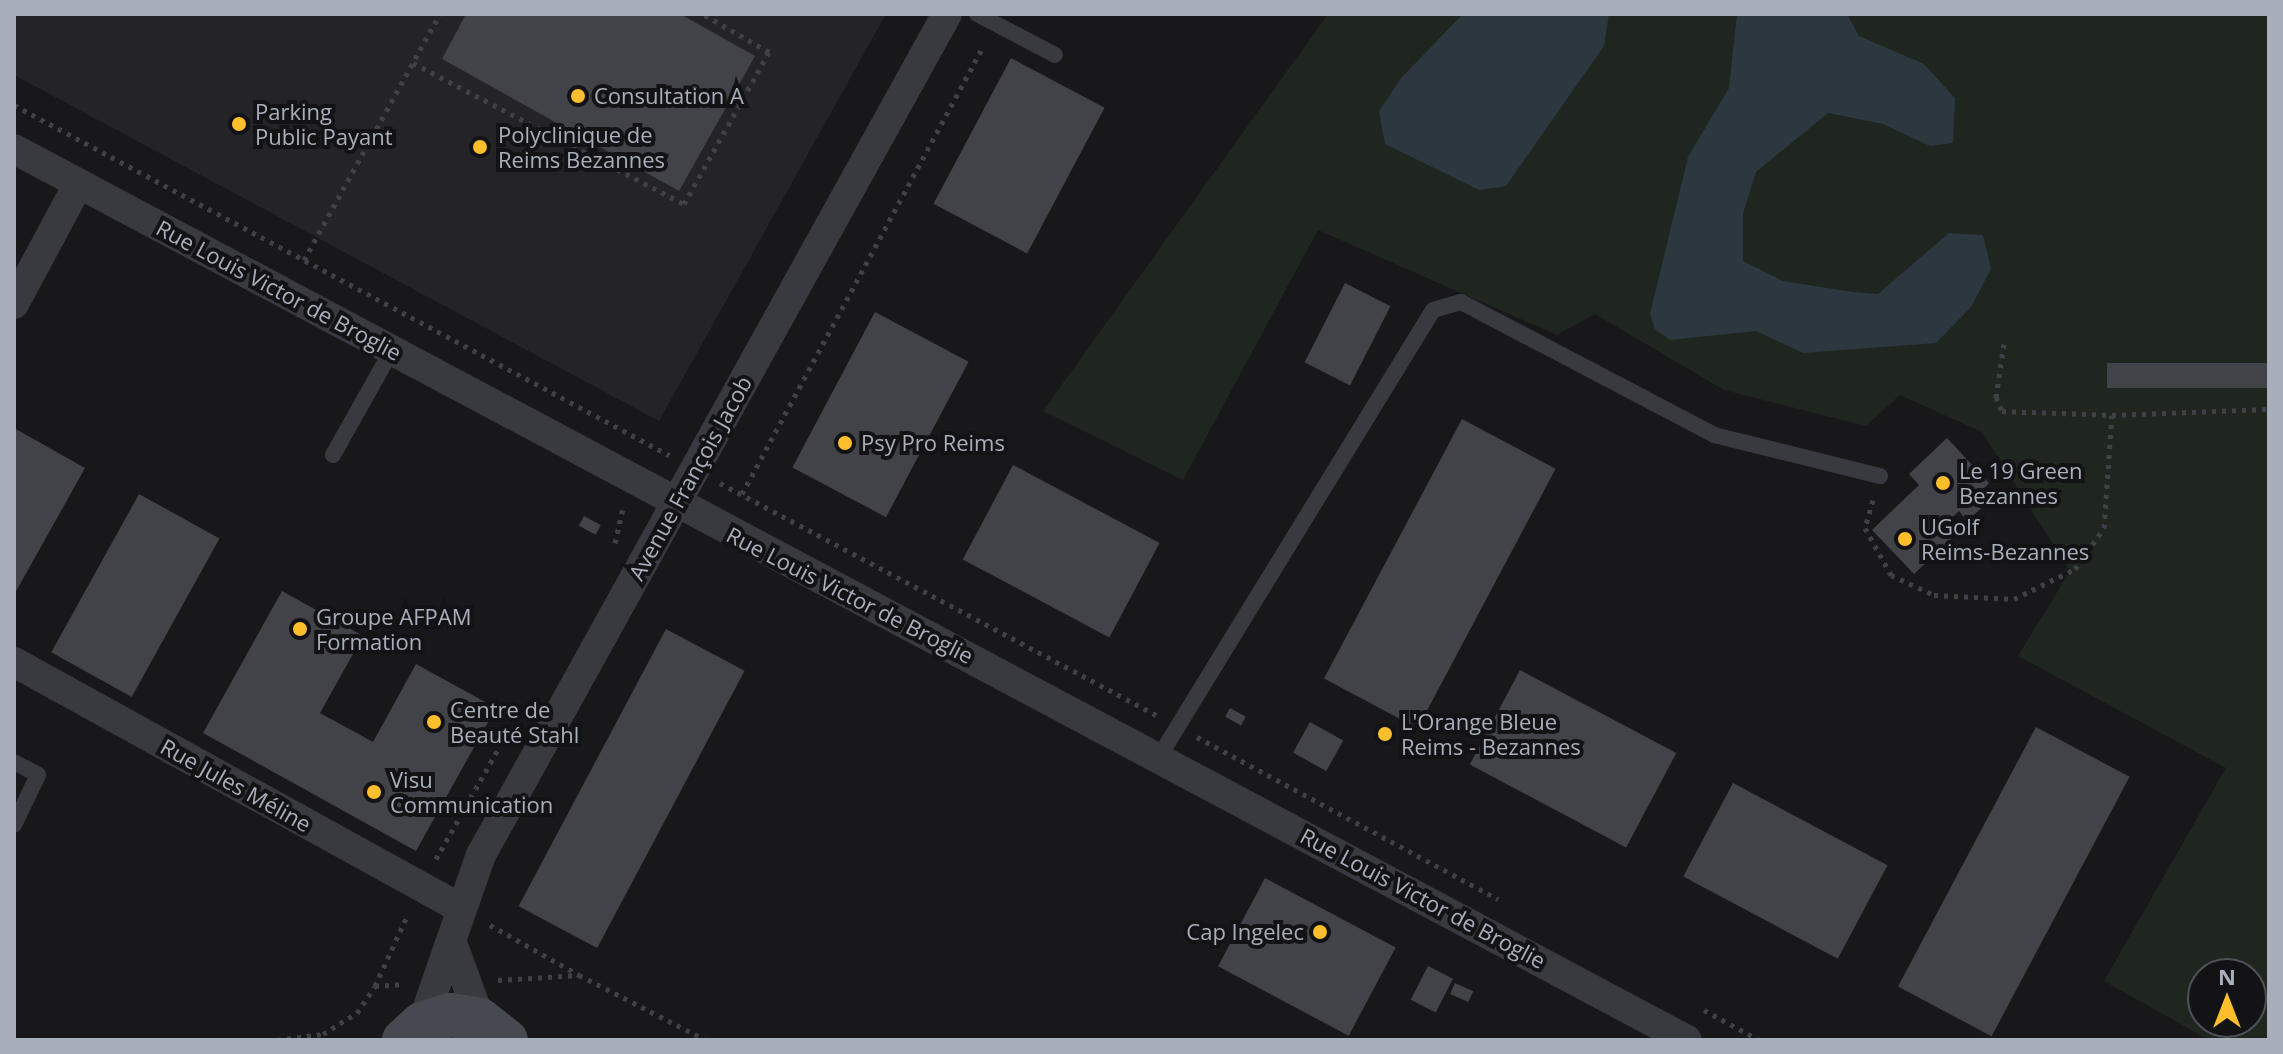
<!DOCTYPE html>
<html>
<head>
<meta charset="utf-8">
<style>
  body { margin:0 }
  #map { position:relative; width:2283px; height:1054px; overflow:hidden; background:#18181b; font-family:"Open Sans",sans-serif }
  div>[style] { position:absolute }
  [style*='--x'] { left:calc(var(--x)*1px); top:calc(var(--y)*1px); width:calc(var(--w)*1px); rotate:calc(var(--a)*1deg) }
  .built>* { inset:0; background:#242428 }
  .green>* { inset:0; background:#1e261f }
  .water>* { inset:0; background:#2d3740 }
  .building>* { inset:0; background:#424348; transform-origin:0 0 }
  .path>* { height:5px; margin-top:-2.5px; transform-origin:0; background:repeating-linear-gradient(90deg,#3f4147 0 4px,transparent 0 10px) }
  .lane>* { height:16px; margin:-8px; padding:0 8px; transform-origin:8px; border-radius:8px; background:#393a40 }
  .street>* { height:30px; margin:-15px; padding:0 15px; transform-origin:15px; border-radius:15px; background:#393a40 }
  .secondary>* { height:44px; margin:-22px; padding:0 22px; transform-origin:22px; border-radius:22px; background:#474950 }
  .dots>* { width:22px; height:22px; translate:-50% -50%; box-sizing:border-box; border:4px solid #131316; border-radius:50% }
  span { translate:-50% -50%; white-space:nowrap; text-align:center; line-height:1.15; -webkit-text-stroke:8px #131316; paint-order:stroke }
  .poi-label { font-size:22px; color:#a9aebb }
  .left { translate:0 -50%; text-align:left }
  .right { translate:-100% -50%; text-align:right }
  .street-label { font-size:22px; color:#a9aebb }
  .frame { position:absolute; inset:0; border:16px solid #a9aebb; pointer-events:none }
  .north { position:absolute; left:2187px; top:958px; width:80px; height:80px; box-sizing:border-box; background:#131316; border:2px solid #4f5158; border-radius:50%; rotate:0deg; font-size:22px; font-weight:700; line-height:32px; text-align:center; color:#a9aebb }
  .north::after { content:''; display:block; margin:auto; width:28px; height:36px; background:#ffbf2c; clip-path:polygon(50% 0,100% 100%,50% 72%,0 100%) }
</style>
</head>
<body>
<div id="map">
  <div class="built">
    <i style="clip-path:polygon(14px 14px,886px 14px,659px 421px,14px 75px)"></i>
  </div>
  <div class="green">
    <i style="clip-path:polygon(evenodd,1328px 14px,2269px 14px,2269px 1040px,2209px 1040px,2104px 981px,2226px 768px,2018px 656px,2070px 571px,1982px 432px,1900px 395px,1866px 426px,1724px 390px,1595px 314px,1557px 335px,1318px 230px,1183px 480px,1043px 411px,1328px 14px,2203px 974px,2251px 974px,2251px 1022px,2203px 1022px,2203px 974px)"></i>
  </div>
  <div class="water">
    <i style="clip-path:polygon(1463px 14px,1609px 14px,1604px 46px,1506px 186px,1479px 190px,1385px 144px,1379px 111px,1402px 77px)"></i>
    <i style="clip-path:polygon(1737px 14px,1847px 14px,1859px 36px,1924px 64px,1955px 98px,1953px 143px,1930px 146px,1883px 124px,1828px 113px,1756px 172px,1743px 213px,1743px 261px,1783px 281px,1853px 292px,1878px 294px,1949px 233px,1983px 235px,1991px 269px,1971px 307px,1936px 343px,1803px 353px,1756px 331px,1670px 340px,1655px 329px,1650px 314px,1688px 157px,1729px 88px)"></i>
  </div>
  <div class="building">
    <i style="clip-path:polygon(466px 14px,680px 14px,755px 56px,679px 191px,442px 59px)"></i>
    <i style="left:1011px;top:58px;width:106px;height:165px;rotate:28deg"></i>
    <i style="left:1345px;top:283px;width:51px;height:89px;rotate:27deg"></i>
    <i style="left:875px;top:312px;width:106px;height:176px;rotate:28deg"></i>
    <i style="left:2269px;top:363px;width:25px;height:162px;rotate:90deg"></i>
    <i style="left:1462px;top:419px;width:106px;height:294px;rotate:28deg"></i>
    <i style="clip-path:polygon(14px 428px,85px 468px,14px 595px)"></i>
    <i style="clip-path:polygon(1947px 438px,1989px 483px,1981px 491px,1990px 500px,1967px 521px,1959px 511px,1942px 527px,1952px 538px,1914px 574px,1872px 530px,1919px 485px,1909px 474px)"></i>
    <i style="left:1013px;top:465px;width:166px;height:107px;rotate:28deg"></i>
    <i style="left:139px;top:494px;width:92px;height:181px;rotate:29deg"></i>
    <i style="left:584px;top:516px;width:19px;height:11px;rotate:28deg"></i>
    <i style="clip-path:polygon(282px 591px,363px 636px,320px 713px,373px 742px,416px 664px,496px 708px,416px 851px,203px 733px)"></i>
    <i style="left:666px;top:629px;width:89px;height:314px;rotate:28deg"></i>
    <i style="left:1520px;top:670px;width:177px;height:107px;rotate:28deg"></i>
    <i style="left:1230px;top:708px;width:18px;height:10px;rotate:29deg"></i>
    <i style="left:1310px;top:722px;width:38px;height:35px;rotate:29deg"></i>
    <i style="left:2036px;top:727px;width:106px;height:294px;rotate:28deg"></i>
    <i style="left:1733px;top:783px;width:175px;height:106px;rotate:28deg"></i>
    <i style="left:1265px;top:878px;width:148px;height:100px;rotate:28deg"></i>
    <i style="left:1428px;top:966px;width:28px;height:38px;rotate:27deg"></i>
    <i style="left:1455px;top:983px;width:20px;height:12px;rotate:24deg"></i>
  </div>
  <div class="path">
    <i style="--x:413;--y:63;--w:305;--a:27.5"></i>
    <i style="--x:684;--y:204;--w:174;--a:-60.8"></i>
    <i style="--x:769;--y:52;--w:76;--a:-150.1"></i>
    <i style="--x:14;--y:105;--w:743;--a:28.12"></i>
    <i style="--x:304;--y:260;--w:281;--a:-61.1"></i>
    <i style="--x:2004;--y:344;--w:54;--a:98.6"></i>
    <i style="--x:1996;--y:397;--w:15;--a:67"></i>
    <i style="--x:2002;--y:411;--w:110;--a:2.1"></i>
    <i style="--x:720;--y:483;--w:494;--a:28"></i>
    <i style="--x:742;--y:494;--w:510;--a:-61.68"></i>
    <i style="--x:1873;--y:500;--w:29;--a:106"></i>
    <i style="--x:1865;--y:528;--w:54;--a:61"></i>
    <i style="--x:1891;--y:575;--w:47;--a:24.9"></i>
    <i style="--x:1934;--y:595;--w:80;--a:2.9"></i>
    <i style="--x:2014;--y:599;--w:68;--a:-26.2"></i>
    <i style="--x:2075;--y:569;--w:50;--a:-54.7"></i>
    <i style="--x:2104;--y:528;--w:113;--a:-86"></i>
    <i style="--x:2112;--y:415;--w:157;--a:-2.2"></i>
    <i style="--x:615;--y:543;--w:35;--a:-77"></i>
    <i style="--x:1197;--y:737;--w:342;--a:28.3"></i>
    <i style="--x:436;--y:859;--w:138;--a:-60.5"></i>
    <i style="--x:490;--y:925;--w:102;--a:29.3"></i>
    <i style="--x:498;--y:980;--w:81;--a:-3.5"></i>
    <i style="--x:579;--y:975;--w:143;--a:27.1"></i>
    <i style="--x:375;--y:986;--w:79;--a:-65.4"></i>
    <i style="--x:1704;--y:1010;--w:63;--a:28.6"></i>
    <i style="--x:277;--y:1040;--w:46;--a:-7.4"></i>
    <i style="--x:323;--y:1034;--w:40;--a:-32"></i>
    <i style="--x:357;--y:1013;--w:32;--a:-56"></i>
    <i style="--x:375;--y:986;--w:30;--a:-4"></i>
  </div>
  <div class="lane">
    <i style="--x:977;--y:14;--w:88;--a:27.7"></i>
    <i style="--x:333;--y:455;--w:120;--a:-60.7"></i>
    <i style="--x:1159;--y:757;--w:524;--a:-58.49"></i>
    <i style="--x:1433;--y:310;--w:29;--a:-16"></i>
    <i style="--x:1461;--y:302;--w:286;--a:27.7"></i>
    <i style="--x:1714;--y:435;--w:171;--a:13.9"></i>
    <i style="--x:14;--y:762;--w:27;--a:28"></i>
    <i style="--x:38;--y:775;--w:55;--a:115.6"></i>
  </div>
  <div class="street">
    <i style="--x:14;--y:149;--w:1895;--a:28.04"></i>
    <i style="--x:14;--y:304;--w:137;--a:-61.8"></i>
    <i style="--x:14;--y:662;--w:507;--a:28.89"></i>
    <i style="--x:454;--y:948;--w:77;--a:70.1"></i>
    <i style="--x:422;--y:1024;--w:179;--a:-70.8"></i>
    <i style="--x:481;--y:855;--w:961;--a:-61.01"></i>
  </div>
  <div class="secondary">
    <i style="--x:404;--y:1040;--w:24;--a:-42"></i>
    <i style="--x:422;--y:1024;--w:29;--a:-18"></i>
    <i style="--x:450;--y:1015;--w:30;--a:9"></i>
    <i style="--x:480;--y:1020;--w:33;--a:38"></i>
  </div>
  <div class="dots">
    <i style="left:578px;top:96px;background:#ffbf2c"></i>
    <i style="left:239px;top:124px;background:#ffbf2c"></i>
    <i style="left:480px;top:147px;background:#ffbf2c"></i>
    <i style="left:845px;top:443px;background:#ffbf2c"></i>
    <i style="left:1943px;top:483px;background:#ffbf2c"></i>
    <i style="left:1905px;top:539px;background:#ffbf2c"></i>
    <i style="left:300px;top:629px;background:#ffbf2c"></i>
    <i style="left:434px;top:722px;background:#ffbf2c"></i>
    <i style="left:1385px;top:734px;background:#ffbf2c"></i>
    <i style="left:374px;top:792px;background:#ffbf2c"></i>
    <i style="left:1320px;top:932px;background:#ffbf2c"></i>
  </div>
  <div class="poi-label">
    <span class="left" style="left:594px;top:96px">Consultation A</span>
    <span class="left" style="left:255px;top:124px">Parking<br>Public Payant</span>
    <span class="left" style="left:498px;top:147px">Polyclinique de<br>Reims Bezannes</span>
    <span class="left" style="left:861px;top:443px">Psy Pro Reims</span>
    <span class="left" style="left:1959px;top:483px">Le 19 Green<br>Bezannes</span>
    <span class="left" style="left:1921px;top:539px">UGolf<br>Reims-Bezannes</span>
    <span class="left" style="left:316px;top:629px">Groupe AFPAM<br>Formation</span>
    <span class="left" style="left:450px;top:722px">Centre de<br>Beauté Stahl</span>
    <span class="left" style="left:1401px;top:734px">L'Orange Bleue<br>Reims - Bezannes</span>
    <span class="left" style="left:390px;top:792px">Visu<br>Communication</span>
    <span class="right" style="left:1304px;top:932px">Cap Ingelec</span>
  </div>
  <div class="street-label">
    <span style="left:279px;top:290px;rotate:28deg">Rue Louis Victor de Broglie</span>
    <span style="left:690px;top:478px;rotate:-61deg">Avenue François Jacob</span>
    <span style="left:850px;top:595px;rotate:27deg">Rue Louis Victor de Broglie</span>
    <span style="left:236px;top:785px;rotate:29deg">Rue Jules Méline</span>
    <span style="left:1423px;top:898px;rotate:28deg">Rue Louis Victor de Broglie</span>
  </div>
  <div class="frame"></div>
  <div class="north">N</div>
</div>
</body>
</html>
